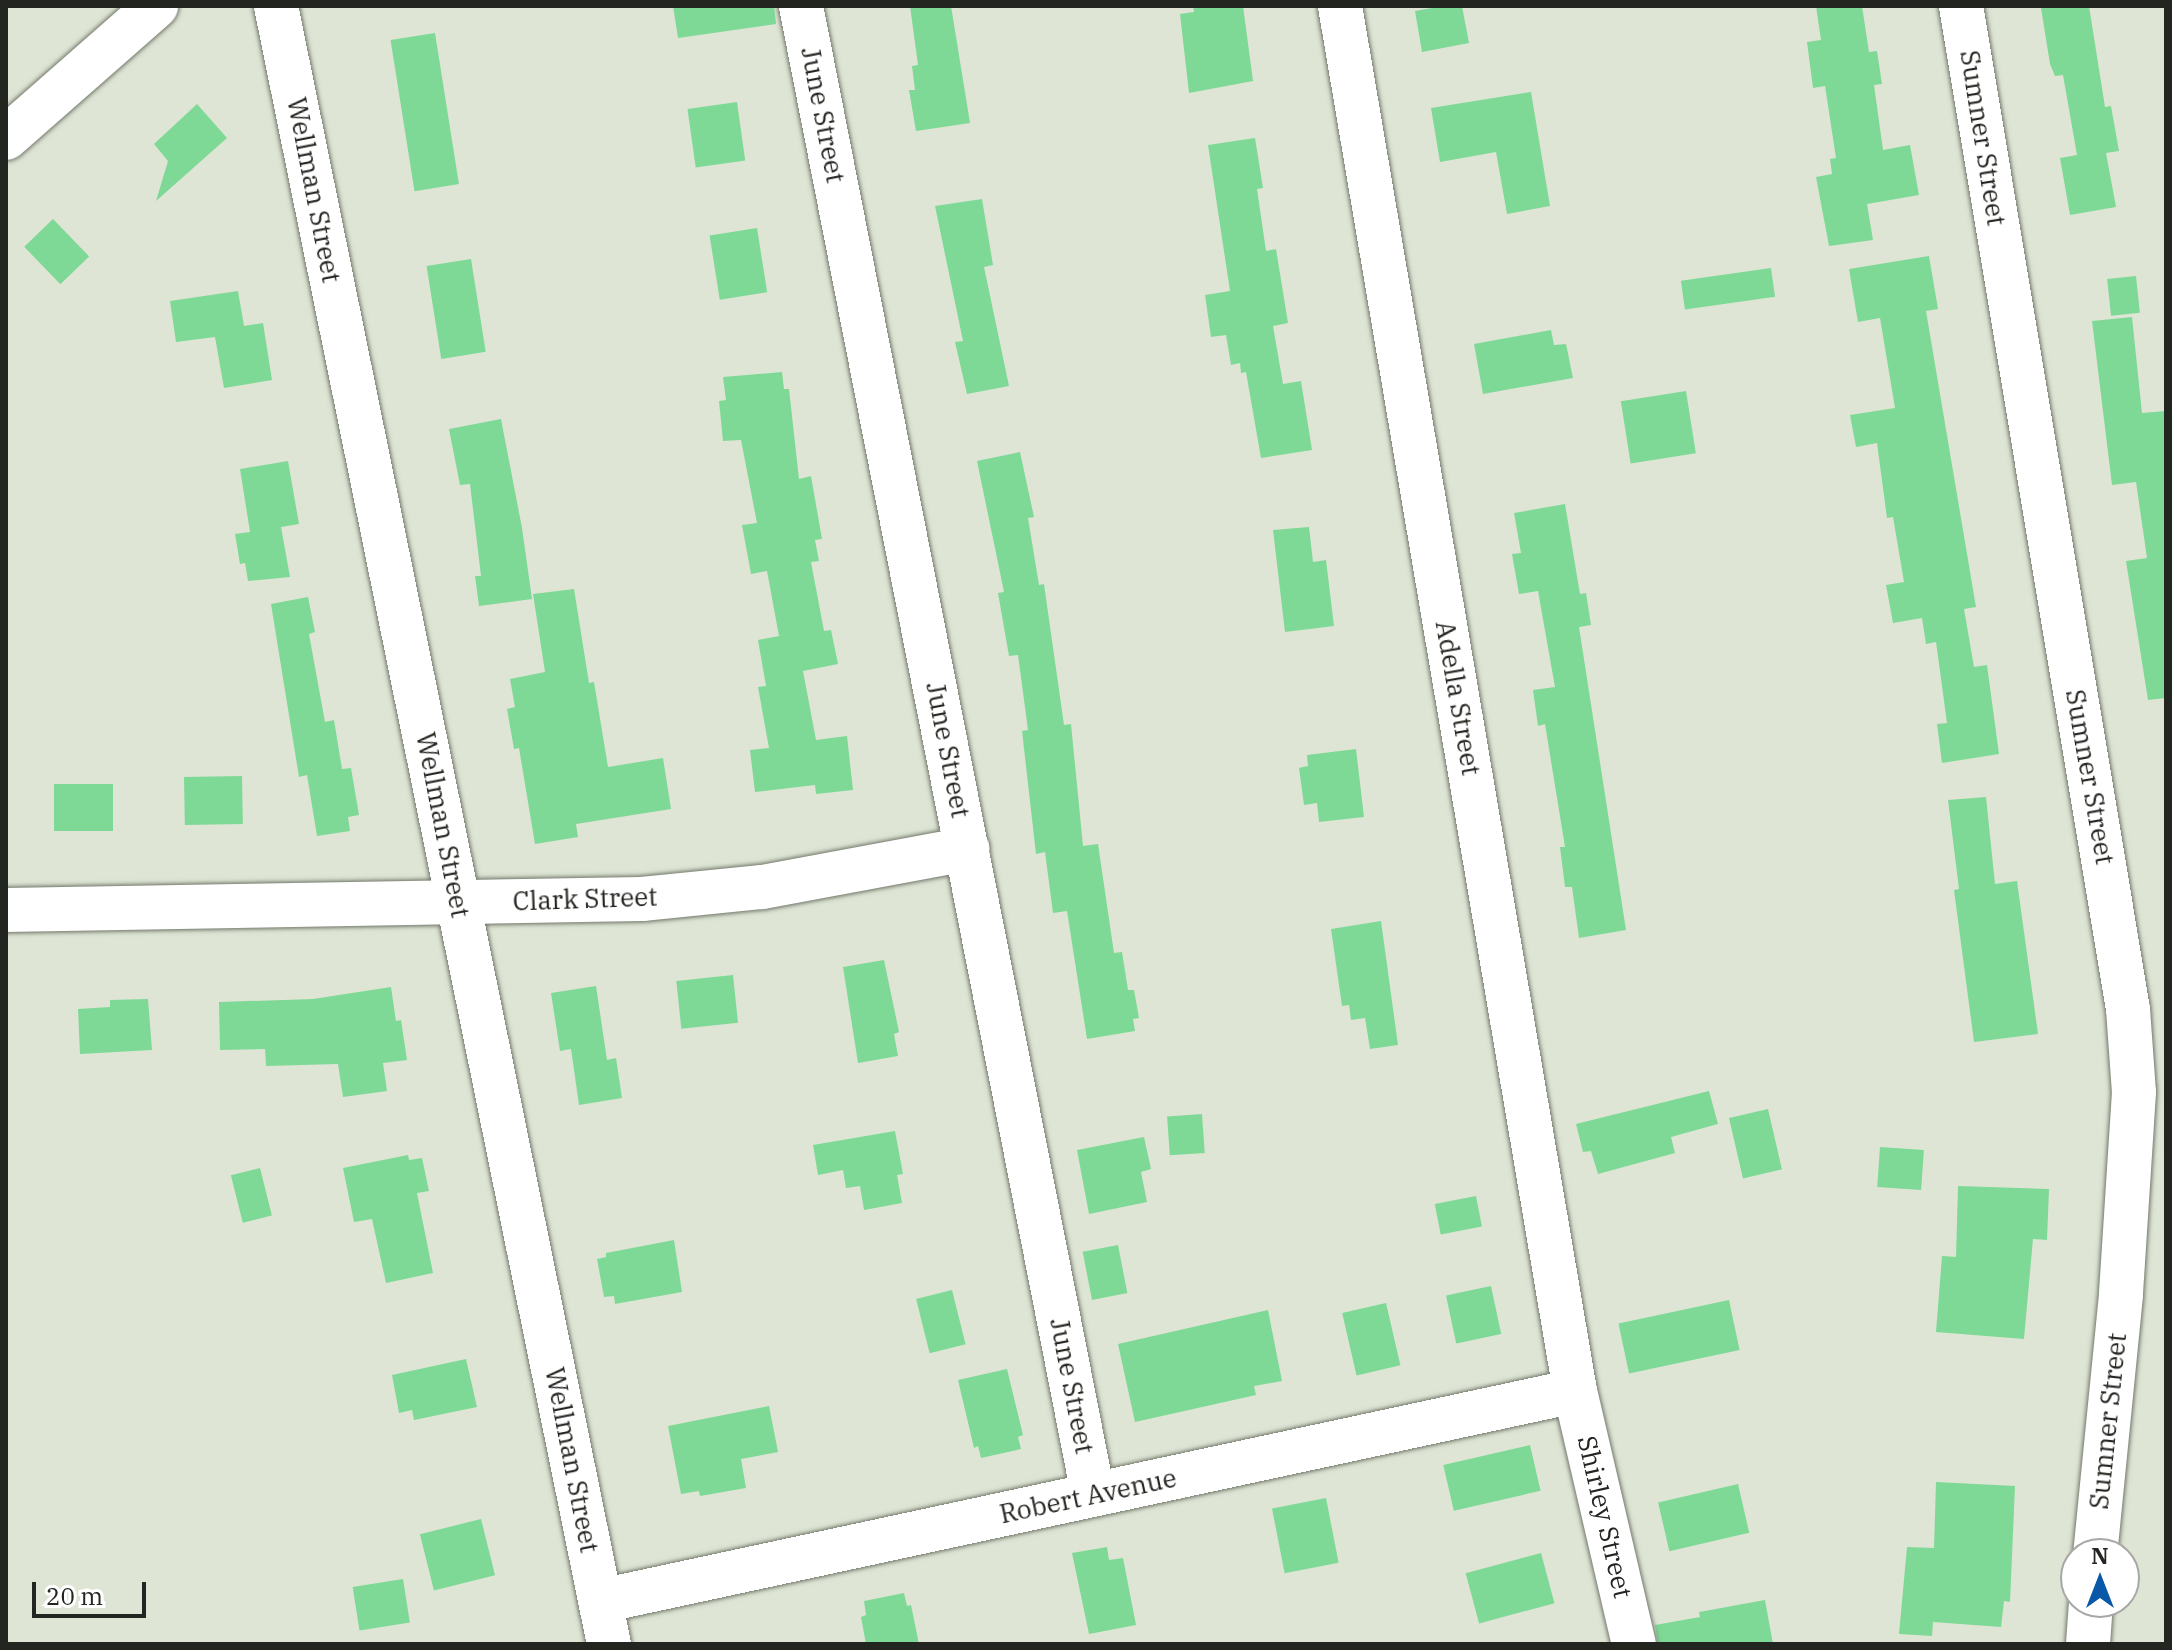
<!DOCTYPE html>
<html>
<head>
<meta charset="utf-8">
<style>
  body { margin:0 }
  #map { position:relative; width:2172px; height:1650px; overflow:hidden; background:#dee5d5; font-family:"IBM Plex Serif",serif }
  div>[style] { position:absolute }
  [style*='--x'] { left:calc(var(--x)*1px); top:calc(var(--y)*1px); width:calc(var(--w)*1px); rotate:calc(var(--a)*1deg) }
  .building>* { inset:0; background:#7ed996; transform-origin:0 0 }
  .roads { filter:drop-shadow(0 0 2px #73796b) drop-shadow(0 0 2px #73796b) }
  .minor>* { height:44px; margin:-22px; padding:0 22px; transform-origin:22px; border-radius:22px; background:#fff }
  span { translate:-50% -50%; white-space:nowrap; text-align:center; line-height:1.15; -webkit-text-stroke:7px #fff; paint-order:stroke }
  .street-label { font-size:26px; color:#232620 }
  .frame { position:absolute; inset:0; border:8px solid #232620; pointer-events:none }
  .north { position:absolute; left:2060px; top:1538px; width:80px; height:80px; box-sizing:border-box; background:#fff; border:2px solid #a7a8a6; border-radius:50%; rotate:0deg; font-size:22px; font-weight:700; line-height:32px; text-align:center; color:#232620 }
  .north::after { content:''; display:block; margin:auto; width:28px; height:36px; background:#0a59a8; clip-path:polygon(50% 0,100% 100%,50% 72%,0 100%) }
  .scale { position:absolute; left:32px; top:1582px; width:114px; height:36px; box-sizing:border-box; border:4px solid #232620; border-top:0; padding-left:10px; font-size:24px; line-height:28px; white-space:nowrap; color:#232620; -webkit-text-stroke:6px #fff; paint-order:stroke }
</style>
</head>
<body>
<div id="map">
  <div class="building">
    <i style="clip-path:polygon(673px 6px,774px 6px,776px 24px,678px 38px)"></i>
    <i style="clip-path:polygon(910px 6px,951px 6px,970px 123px,916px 131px,909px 90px,915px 90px,912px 66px,918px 65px)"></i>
    <i style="clip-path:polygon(1193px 6px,1243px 6px,1253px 81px,1189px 93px,1180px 14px,1194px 12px)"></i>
    <i style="clip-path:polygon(1443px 6px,1462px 6px,1469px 43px,1422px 52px,1415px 11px)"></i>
    <i style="clip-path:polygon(1816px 6px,1862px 6px,1869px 52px,1877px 51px,1882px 84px,1874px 85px,1883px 150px,1910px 145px,1919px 195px,1867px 204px,1873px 240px,1829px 246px,1816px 177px,1832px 174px,1830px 159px,1836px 158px,1825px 86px,1813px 88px,1807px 42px,1821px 40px)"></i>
    <i style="clip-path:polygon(2058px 6px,2089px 6px,2105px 107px,2111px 106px,2119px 151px,2106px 153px,2116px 207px,2070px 215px,2060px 158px,2077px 155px,2063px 75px,2055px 76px,2050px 64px,2041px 8px)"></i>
    <i style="left:435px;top:33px;width:153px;height:45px;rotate:81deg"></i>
    <i style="clip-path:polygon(1531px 92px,1550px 206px,1507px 214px,1496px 152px,1440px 162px,1431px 108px)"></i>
    <i style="left:737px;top:102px;width:59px;height:50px;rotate:82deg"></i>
    <i style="clip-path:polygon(197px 104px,227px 138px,156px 201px,168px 161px,154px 144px)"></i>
    <i style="clip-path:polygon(1255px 138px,1263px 188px,1257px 189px,1266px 251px,1276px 249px,1288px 323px,1273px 326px,1283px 384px,1301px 381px,1312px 450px,1261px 458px,1246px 372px,1241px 373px,1240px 363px,1231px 365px,1226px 335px,1211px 337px,1205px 295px,1230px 291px,1208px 145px)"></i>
    <i style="clip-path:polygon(982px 199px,993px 265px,984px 267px,1009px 386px,967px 394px,955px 342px,963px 341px,935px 206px)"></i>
    <i style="left:53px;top:219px;width:52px;height:40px;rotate:46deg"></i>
    <i style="left:757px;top:228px;width:65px;height:48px;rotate:81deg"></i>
    <i style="clip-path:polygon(1929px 256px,1938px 309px,1926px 311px,1976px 607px,1964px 609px,1974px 667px,1987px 665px,1999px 754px,1942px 763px,1937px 724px,1947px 723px,1936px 642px,1926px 644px,1922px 618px,1893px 623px,1886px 585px,1904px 582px,1893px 517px,1887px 518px,1877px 443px,1856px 447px,1850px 415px,1895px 408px,1880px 318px,1858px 322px,1849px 269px)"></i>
    <i style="left:471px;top:259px;width:94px;height:45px;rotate:81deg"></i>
    <i style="left:1771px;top:268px;width:29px;height:91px;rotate:82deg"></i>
    <i style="left:2136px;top:276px;width:37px;height:29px;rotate:84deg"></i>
    <i style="clip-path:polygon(238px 291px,244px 326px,263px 323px,272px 380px,224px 388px,215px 337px,176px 342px,170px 301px)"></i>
    <i style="clip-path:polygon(2132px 317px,2142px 413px,2166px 411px,2166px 698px,2148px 700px,2126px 561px,2147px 558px,2136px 482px,2112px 485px,2092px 321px)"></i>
    <i style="clip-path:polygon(1551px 330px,1554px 345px,1566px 344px,1573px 378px,1483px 394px,1474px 344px)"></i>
    <i style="clip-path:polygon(782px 372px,784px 389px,789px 389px,799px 479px,811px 476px,822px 539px,815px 540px,819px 561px,811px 562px,824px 631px,831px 630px,838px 664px,803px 671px,816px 740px,847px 736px,853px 790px,816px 794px,815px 785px,755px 792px,750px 750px,769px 748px,758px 687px,766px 686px,758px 640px,779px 636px,767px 571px,751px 574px,742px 525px,757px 523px,741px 440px,723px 441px,719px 401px,726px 400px,723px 377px)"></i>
    <i style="left:1686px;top:391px;width:63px;height:66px;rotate:81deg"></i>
    <i style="clip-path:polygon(501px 419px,522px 528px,532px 599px,479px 606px,475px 576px,481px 576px,470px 484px,460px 485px,449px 429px)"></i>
    <i style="clip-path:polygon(1020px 452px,1034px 517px,1028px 518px,1039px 585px,1044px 584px,1064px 725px,1071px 724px,1083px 846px,1098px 844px,1114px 953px,1122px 952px,1128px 990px,1134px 990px,1139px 1018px,1133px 1019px,1135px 1031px,1087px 1039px,1067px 911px,1053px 913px,1045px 852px,1036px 854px,1022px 731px,1028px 730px,1018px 655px,1009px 656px,998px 593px,1004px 592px,977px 461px)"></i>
    <i style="clip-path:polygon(288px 461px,299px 524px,281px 527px,290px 577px,248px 581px,245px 563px,240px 564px,235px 534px,250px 532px,240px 469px)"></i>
    <i style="clip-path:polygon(1565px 504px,1580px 594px,1586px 593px,1591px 625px,1579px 627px,1626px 930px,1579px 938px,1572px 887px,1565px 887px,1560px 847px,1565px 847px,1545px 724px,1538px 726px,1533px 690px,1555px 687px,1538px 591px,1519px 594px,1512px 554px,1521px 553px,1514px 513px)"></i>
    <i style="clip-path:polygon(1309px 527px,1313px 562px,1326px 560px,1334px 626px,1285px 632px,1273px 530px)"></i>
    <i style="clip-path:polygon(574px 589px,589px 683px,594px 682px,608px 767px,663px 758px,671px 809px,576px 824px,578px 837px,535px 844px,519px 748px,514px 749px,507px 709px,515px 707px,510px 679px,545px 672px,533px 594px)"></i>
    <i style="clip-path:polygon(308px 597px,315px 632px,309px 634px,325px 722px,334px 720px,342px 769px,351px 768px,359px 815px,348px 817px,350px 831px,317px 836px,307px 775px,299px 777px,271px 604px)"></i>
    <i style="clip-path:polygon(1356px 749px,1364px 817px,1319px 822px,1317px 803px,1304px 805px,1299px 768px,1308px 766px,1307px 755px)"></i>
    <i style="left:242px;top:776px;width:48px;height:58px;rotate:89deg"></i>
    <i style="left:54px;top:784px;width:59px;height:47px"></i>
    <i style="clip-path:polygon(1986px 797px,1995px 884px,2017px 881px,2038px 1034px,1974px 1042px,1954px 890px,1959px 889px,1948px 800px)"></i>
    <i style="clip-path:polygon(1381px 921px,1398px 1045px,1370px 1049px,1365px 1018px,1351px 1020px,1349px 1005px,1342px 1006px,1331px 929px)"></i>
    <i style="clip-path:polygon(884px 960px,899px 1032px,894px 1034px,898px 1056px,858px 1063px,843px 967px)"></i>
    <i style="left:733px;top:975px;width:48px;height:57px;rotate:84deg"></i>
    <i style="clip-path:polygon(596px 986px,607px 1060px,616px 1058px,622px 1098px,579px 1105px,571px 1049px,560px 1051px,551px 993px)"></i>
    <i style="clip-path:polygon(391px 987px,396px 1021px,401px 1020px,407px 1060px,383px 1063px,387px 1091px,343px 1097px,338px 1064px,266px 1066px,265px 1049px,220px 1050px,219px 1002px,313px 999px)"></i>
    <i style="clip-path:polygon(148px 999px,152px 1050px,80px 1054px,78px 1009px,110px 1007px,110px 1000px)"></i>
    <i style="clip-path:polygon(1709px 1091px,1718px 1124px,1671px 1137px,1675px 1153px,1598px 1174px,1591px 1151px,1583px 1152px,1576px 1124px)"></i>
    <i style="left:1768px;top:1109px;width:62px;height:40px;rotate:77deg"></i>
    <i style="left:1202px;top:1114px;width:39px;height:35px;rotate:86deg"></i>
    <i style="clip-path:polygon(895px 1131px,903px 1174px,897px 1175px,902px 1203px,864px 1210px,860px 1186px,846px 1188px,843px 1170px,818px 1175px,813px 1145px)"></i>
    <i style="clip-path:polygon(1144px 1137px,1151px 1169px,1141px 1172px,1147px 1202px,1089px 1214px,1077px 1150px)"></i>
    <i style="left:1880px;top:1147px;width:44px;height:40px;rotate:4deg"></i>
    <i style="clip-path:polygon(408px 1155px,409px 1160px,422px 1158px,429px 1191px,417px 1193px,433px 1273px,386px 1283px,372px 1219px,354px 1222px,343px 1168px)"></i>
    <i style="left:260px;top:1168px;width:49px;height:30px;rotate:76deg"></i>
    <i style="clip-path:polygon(1958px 1186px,2049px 1189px,2047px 1240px,2033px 1239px,2024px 1339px,1936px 1332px,1942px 1256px,1956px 1257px)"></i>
    <i style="left:1476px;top:1196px;width:31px;height:42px;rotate:79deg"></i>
    <i style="clip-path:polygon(674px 1240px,682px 1292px,615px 1304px,614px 1296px,604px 1297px,597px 1259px,606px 1257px,606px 1253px)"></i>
    <i style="left:1118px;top:1245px;width:49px;height:36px;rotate:79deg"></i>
    <i style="left:1491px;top:1286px;width:49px;height:46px;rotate:78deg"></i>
    <i style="left:952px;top:1290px;width:56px;height:37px;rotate:76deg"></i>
    <i style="left:1729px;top:1300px;width:51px;height:113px;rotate:78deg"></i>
    <i style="left:1386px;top:1303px;width:64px;height:45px;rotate:77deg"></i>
    <i style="clip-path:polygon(1268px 1310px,1282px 1381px,1254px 1386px,1256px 1395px,1135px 1422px,1118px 1344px)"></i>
    <i style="clip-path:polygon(466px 1359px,477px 1407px,414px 1420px,412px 1410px,399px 1413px,392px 1375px)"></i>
    <i style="clip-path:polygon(1007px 1369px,1023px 1435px,1018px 1437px,1021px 1449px,981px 1458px,978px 1446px,974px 1448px,958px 1380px)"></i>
    <i style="clip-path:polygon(769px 1406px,778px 1452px,741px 1459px,746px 1488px,700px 1496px,699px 1491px,681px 1494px,668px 1426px)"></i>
    <i style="left:1530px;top:1445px;width:47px;height:89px;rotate:77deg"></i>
    <i style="clip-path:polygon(1936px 1482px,2015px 1486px,2010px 1602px,2004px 1601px,2001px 1627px,1933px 1622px,1932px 1636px,1899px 1634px,1907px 1547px,1934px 1548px)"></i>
    <i style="left:1738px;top:1484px;width:50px;height:82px;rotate:77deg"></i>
    <i style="left:1326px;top:1498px;width:66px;height:55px;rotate:79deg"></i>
    <i style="left:481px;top:1519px;width:58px;height:63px;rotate:76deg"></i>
    <i style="clip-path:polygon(1107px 1547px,1109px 1560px,1123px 1558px,1136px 1625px,1089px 1634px,1072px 1553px)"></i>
    <i style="left:1541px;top:1553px;width:52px;height:78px;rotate:75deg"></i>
    <i style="left:403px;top:1579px;width:44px;height:51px;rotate:81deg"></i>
    <i style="clip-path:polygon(904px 1593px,907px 1606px,911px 1605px,919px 1644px,866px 1644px,861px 1617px,866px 1615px,864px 1601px)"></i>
    <i style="clip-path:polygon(1765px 1600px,1773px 1644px,1658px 1644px,1655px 1625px,1700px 1617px,1699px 1612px)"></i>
  </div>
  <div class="roads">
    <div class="minor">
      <i style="--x:276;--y:6;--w:1672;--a:78.51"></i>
      <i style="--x:801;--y:6;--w:1517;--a:78.9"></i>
      <i style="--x:1340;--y:6;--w:1405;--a:80.37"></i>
      <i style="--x:1575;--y:1391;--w:260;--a:76.9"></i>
      <i style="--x:1961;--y:6;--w:1017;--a:80.55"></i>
      <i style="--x:2128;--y:1009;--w:83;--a:85.9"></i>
      <i style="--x:2134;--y:1092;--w:203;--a:93.7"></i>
      <i style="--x:2121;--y:1295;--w:260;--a:95.7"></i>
      <i style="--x:6;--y:138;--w:200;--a:-41.3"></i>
      <i style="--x:6;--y:910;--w:636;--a:-0.99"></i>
      <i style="--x:642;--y:899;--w:121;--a:-5.7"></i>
      <i style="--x:762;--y:887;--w:209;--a:-10.5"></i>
      <i style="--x:601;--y:1601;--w:996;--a:-12.17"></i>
      <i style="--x:2088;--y:1644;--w:42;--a:-85.9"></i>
    </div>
  </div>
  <div class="street-label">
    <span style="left:823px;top:115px;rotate:79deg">June Street</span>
    <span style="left:1983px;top:138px;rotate:81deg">Sumner Street</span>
    <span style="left:314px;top:190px;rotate:79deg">Wellman Street</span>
    <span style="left:1458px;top:698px;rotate:80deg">Adella Street</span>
    <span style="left:948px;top:750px;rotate:79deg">June Street</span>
    <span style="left:2090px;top:777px;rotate:80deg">Sumner Street</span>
    <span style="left:443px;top:825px;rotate:79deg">Wellman Street</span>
    <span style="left:585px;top:899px;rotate:-2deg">Clark Street</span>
    <span style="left:1072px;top:1386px;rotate:79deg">June Street</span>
    <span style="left:2108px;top:1421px;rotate:-84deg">Sumner Street</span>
    <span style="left:572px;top:1460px;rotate:79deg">Wellman Street</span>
    <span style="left:1088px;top:1496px;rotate:-12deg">Robert Avenue</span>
    <span style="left:1605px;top:1517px;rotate:77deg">Shirley Street</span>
  </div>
  <div class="frame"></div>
  <div class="north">N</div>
  <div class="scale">20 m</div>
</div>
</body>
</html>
